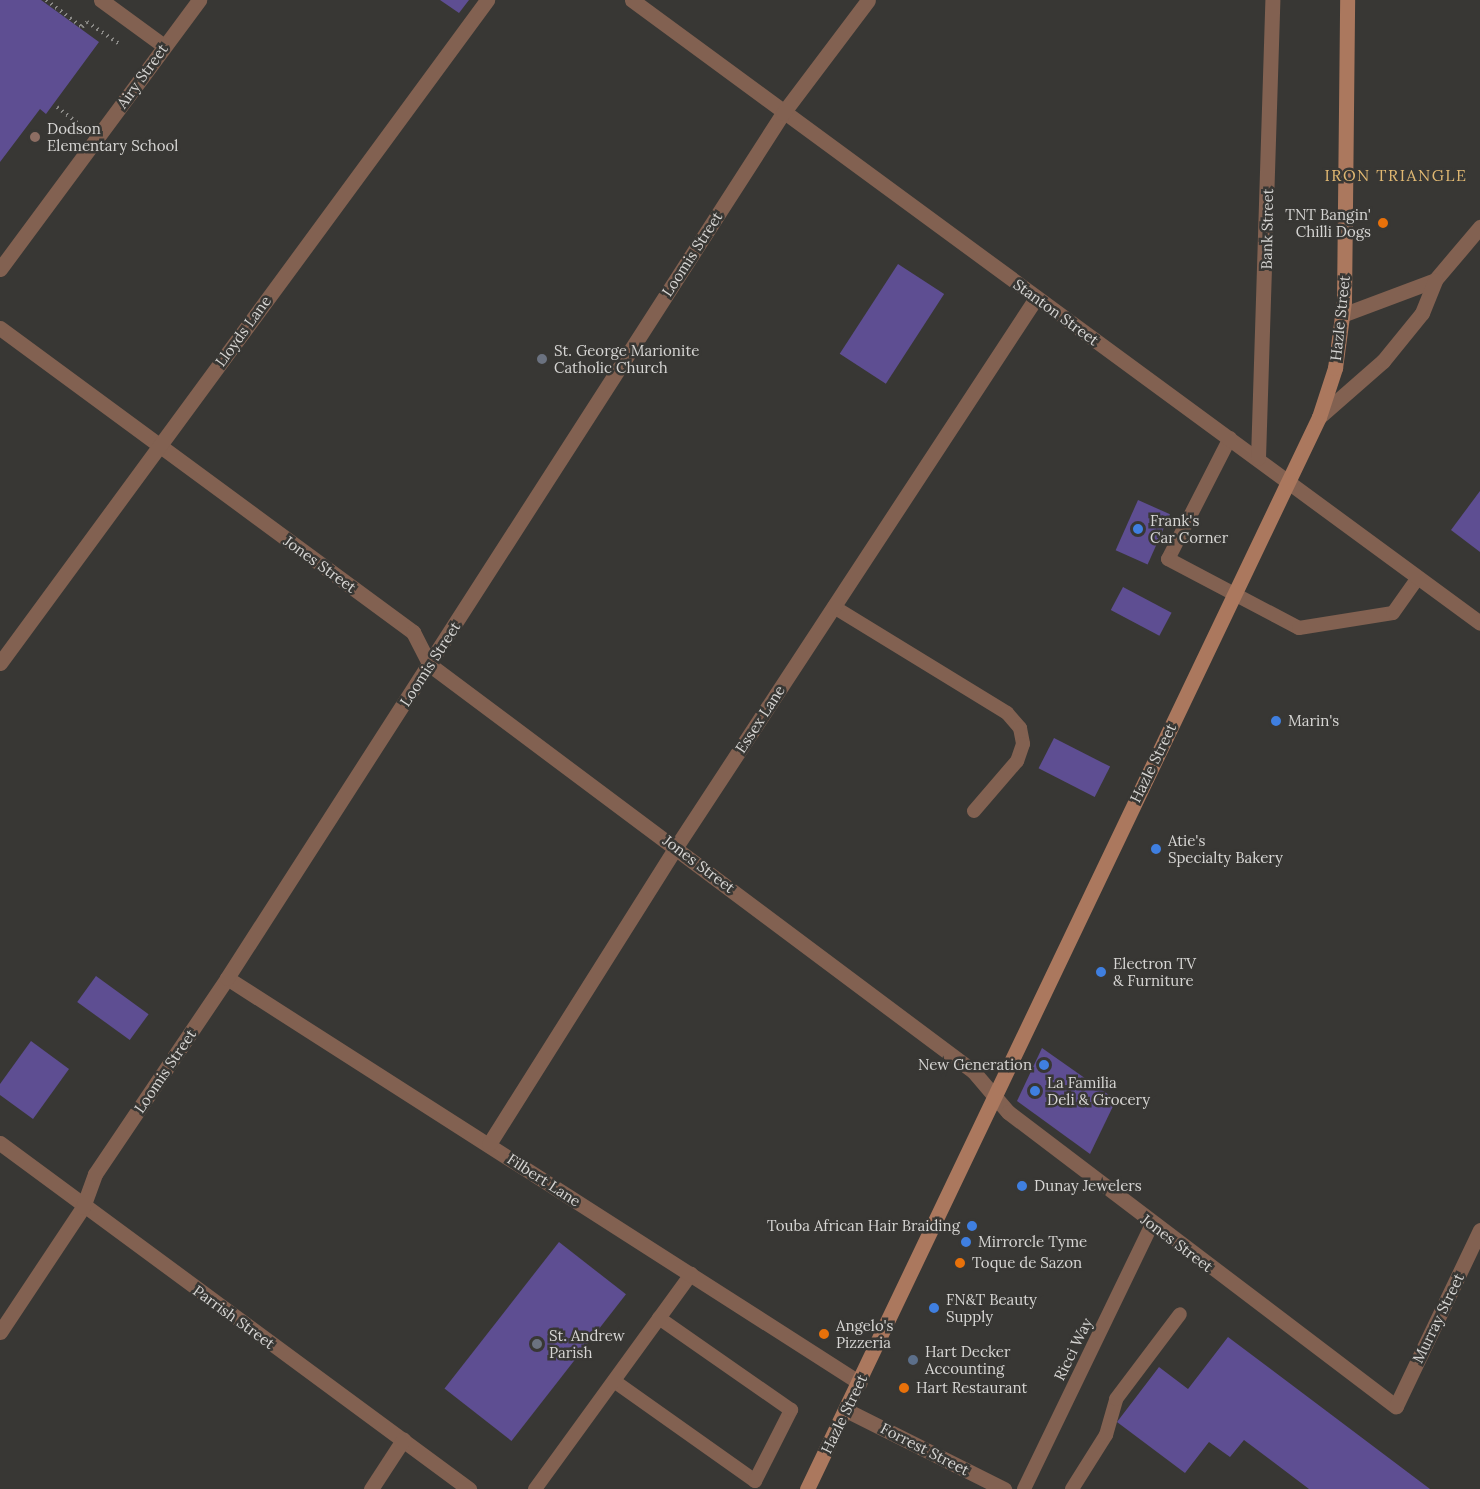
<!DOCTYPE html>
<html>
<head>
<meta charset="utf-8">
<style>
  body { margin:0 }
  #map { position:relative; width:1480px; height:1489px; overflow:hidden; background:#383734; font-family:Lora,serif }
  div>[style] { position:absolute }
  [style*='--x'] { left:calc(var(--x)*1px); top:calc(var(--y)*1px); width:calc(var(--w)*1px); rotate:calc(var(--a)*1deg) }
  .building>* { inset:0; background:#5e4e92; transform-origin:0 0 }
  .path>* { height:4px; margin-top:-2px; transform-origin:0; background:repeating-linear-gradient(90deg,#8a8986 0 1.5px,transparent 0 6px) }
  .service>* { height:14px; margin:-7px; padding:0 7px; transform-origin:7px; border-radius:7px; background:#826151 }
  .minor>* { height:15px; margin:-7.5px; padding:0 7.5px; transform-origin:7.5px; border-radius:7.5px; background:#826151 }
  .tertiary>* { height:15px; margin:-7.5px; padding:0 7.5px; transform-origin:7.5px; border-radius:7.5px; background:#826151 }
  .secondary>* { height:15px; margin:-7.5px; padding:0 7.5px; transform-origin:7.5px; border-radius:7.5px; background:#ab785e }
  .dots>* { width:16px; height:16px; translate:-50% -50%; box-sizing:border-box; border:3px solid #383734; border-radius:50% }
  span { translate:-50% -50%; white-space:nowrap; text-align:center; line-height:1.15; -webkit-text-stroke:5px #383734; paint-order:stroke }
  .street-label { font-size:15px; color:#d6d5d3 }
  .poi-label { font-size:15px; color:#d6d5d3 }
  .left { translate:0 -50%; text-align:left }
  .right { translate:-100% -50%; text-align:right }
  .neighbourhood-label { font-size:16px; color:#e0b872; letter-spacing:1.5px }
</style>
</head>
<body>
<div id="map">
  <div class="building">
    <i style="clip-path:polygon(0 0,41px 0,99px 42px,46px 114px,40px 109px,0 162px)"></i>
    <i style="clip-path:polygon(440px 0,469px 0,459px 13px)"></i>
    <i style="left:898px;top:264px;width:55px;height:107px;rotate:33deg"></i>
    <i style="clip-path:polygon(1480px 491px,1480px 552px,1451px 530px)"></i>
    <i style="left:1138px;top:500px;width:35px;height:55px;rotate:24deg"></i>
    <i style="left:1123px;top:587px;width:55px;height:26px;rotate:28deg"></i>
    <i style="left:1054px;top:738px;width:63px;height:34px;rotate:27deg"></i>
    <i style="left:96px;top:976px;width:65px;height:32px;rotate:36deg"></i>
    <i style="clip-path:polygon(31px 1041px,69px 1069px,33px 1119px,0 1095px,0 1084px)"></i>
    <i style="clip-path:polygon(1042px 1048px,1116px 1100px,1090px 1154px,1017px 1101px)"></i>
    <i style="left:559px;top:1242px;width:85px;height:186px;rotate:38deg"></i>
    <i style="clip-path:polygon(1228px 1337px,1430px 1489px,1309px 1489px,1244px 1440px,1230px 1457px,1209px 1442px,1185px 1473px,1117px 1422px,1159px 1367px,1188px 1389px)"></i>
  </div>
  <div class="path">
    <i style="--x:46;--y:0;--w:45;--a:36.9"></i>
    <i style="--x:82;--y:27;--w:7;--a:-45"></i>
    <i style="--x:87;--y:22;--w:41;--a:34.1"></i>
    <i style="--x:57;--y:107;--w:29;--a:38"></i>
  </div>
  <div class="service">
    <i style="--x:1230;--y:438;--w:136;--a:117.1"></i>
    <i style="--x:1168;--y:559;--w:148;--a:27.8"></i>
    <i style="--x:1299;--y:628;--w:95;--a:-9.1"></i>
    <i style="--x:1393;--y:613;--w:42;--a:-54.8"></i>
    <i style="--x:834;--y:607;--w:203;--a:31.5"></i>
    <i style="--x:1007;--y:713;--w:20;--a:49"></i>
    <i style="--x:1020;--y:728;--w:16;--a:79"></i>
    <i style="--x:1023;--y:744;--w:18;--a:109"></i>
    <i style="--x:1017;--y:761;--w:66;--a:130.7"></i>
    <i style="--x:614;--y:1381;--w:173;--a:35.3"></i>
    <i style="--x:755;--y:1481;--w:80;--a:-63.1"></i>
    <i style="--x:791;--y:1410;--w:161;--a:-145.1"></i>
    <i style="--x:535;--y:1489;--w:266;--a:-54"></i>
    <i style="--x:1024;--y:1489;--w:294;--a:-64.2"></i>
    <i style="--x:1072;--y:1489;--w:64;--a:-57.8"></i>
    <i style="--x:1106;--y:1435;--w:37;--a:-74"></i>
    <i style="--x:1116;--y:1399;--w:106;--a:-53"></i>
  </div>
  <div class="minor">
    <i style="--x:101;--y:0;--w:78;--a:36.1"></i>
    <i style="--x:632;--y:0;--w:1052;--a:36.3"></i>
    <i style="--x:0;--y:269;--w:335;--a:-53.5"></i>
    <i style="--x:0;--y:328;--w:513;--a:36.36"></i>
    <i style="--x:413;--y:632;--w:37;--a:63"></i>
    <i style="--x:430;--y:665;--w:678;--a:36.79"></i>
    <i style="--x:973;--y:1071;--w:54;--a:49.5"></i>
    <i style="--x:1008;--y:1112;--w:487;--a:37.2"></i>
    <i style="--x:1396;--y:1406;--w:195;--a:-64.5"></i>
    <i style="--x:1258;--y:458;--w:458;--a:-88.2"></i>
    <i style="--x:0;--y:663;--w:823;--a:-53.7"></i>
    <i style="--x:227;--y:978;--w:751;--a:32.61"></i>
    <i style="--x:0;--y:1143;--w:583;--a:36.42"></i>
    <i style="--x:489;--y:1144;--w:351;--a:-57.8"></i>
    <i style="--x:676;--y:847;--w:657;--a:-56.75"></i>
    <i style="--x:0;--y:1332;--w:150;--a:-56.4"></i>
    <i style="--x:83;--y:1207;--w:35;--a:-70"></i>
    <i style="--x:95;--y:1174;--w:236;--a:-56"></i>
    <i style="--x:227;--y:978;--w:1028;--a:-57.27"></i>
    <i style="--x:783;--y:113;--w:141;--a:-53"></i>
    <i style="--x:846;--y:1410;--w:177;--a:26.6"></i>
    <i style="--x:371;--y:1489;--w:59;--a:-56.9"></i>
  </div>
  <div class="tertiary">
    <i style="--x:1342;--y:315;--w:99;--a:-20.6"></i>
    <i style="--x:1435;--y:280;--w:70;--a:-49.7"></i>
    <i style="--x:1319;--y:417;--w:85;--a:-41.2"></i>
    <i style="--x:1383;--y:361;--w:62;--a:-50.9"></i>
    <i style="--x:1422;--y:313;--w:35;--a:-68"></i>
  </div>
  <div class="secondary">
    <i style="--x:807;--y:1489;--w:1188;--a:-64.47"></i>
    <i style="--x:1319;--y:417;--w:52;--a:-71.9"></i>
    <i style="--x:1335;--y:368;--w:68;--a:-82.3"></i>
    <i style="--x:1344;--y:301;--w:301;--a:-89.4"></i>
  </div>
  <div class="dots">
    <i style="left:35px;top:137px;background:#8d6e63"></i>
    <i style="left:1383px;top:223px;background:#e8710a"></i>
    <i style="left:542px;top:359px;background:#6b7280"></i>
    <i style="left:1138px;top:529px;background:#3f7fe0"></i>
    <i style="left:1276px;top:721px;background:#3f7fe0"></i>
    <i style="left:1156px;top:849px;background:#3f7fe0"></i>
    <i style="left:1101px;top:972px;background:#3f7fe0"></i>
    <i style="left:1044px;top:1065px;background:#3f7fe0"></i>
    <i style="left:1035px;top:1091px;background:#3f7fe0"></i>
    <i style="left:1022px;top:1186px;background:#3f7fe0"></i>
    <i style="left:972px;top:1226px;background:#3f7fe0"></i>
    <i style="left:966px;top:1242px;background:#3f7fe0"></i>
    <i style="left:960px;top:1263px;background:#e8710a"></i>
    <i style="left:934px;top:1308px;background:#3f7fe0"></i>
    <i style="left:824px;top:1334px;background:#e8710a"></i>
    <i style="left:537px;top:1344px;background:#6b7280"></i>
    <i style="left:913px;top:1360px;background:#5c6f8a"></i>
    <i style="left:904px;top:1388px;background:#e8710a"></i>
  </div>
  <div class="street-label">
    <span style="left:142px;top:76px;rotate:-54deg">Airy Street</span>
    <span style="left:1267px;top:229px;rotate:-89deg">Bank Street</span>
    <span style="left:692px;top:254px;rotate:-57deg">Loomis Street</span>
    <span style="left:1056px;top:312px;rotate:36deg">Stanton Street</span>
    <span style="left:1340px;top:318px;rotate:-84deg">Hazle Street</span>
    <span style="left:243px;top:331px;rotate:-54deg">Lloyds Lane</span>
    <span style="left:320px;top:564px;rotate:36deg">Jones Street</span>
    <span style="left:430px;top:664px;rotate:-57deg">Loomis Street</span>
    <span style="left:760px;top:719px;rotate:-57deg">Essex Lane</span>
    <span style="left:1153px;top:763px;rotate:-64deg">Hazle Street</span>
    <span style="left:699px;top:864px;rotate:37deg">Jones Street</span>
    <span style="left:165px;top:1071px;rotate:-56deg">Loomis Street</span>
    <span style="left:544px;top:1180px;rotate:33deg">Filbert Lane</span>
    <span style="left:1177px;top:1243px;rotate:37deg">Jones Street</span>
    <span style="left:234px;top:1317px;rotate:36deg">Parrish Street</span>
    <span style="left:1438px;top:1318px;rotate:-64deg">Murray Street</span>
    <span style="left:1073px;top:1349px;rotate:-64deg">Ricci Way</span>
    <span style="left:844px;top:1414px;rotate:-64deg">Hazle Street</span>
    <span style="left:925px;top:1449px;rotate:27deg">Forrest Street</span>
  </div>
  <div class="poi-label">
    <span class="left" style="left:47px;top:137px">Dodson<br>Elementary School</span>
    <span class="right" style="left:1371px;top:223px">TNT Bangin'<br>Chilli Dogs</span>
    <span class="left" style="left:554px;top:359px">St. George Marionite<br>Catholic Church</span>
    <span class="left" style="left:1150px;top:529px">Frank's<br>Car Corner</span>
    <span class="left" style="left:1288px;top:721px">Marin's</span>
    <span class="left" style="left:1168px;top:849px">Atie's<br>Specialty Bakery</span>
    <span class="left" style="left:1113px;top:972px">Electron TV<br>&amp; Furniture</span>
    <span class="right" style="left:1032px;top:1065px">New Generation</span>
    <span class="left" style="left:1047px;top:1091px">La Familia<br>Deli &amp; Grocery</span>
    <span class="left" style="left:1034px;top:1186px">Dunay Jewelers</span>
    <span class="right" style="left:960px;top:1226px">Touba African Hair Braiding</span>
    <span class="left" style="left:978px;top:1242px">Mirrorcle Tyme</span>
    <span class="left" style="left:972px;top:1263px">Toque de Sazon</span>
    <span class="left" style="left:946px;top:1308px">FN&amp;T Beauty<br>Supply</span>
    <span class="left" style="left:836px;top:1334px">Angelo's<br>Pizzeria</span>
    <span class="left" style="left:549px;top:1344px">St. Andrew<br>Parish</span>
    <span class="left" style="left:925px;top:1360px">Hart Decker<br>Accounting</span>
    <span class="left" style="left:916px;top:1388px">Hart Restaurant</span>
  </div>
  <div class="neighbourhood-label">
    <span style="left:1396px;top:175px">IRON TRIANGLE</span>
  </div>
</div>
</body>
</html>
